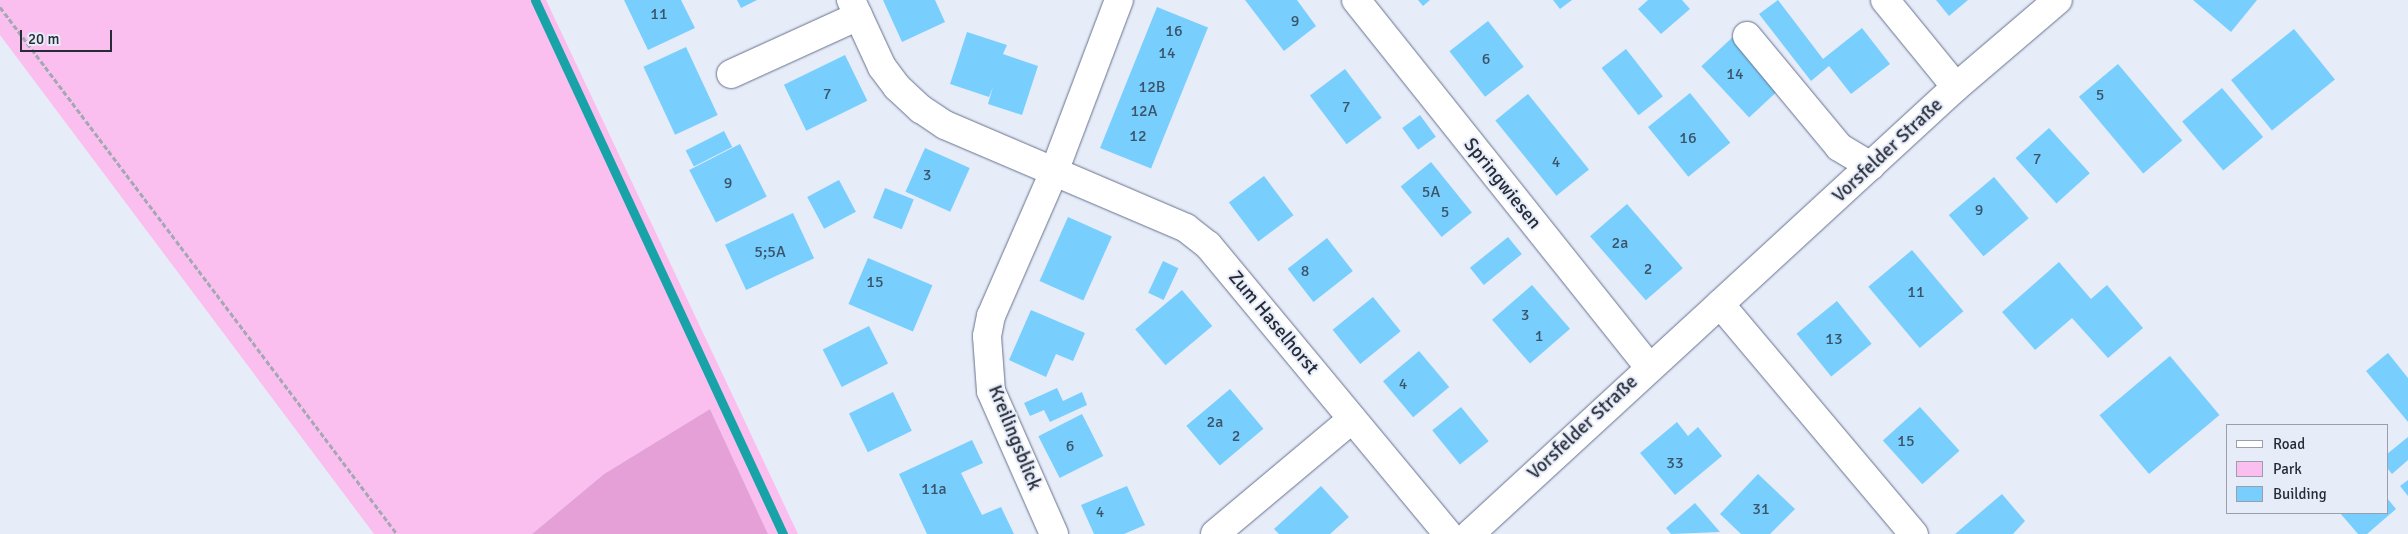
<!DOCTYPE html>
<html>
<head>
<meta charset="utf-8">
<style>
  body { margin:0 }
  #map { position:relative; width:2408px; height:534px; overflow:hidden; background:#e7ecf9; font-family:Signika,sans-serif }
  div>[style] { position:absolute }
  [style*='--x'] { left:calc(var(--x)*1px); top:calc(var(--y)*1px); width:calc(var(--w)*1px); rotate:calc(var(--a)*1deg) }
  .green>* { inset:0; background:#fabfee }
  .forest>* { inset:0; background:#e5a1d7 }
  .stream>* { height:9px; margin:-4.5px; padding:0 4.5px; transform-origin:4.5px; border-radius:4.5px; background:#18a3a9 }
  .building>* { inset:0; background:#78cffe; transform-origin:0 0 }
  .path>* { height:3px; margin-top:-1.5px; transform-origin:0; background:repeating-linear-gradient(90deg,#a3a8b5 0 5px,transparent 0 7.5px) }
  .roads { filter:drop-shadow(0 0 1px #65718c) drop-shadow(0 0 1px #65718c) }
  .minor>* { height:28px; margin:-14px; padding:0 14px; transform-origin:14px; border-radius:14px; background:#fff }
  span { translate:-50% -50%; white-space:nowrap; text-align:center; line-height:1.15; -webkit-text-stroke:4px #e7ecf9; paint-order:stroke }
  .number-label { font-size:16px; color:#3a5469 }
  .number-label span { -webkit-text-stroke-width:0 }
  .street-label { font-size:19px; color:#262b37 }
  .legend { position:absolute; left:2226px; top:424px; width:162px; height:90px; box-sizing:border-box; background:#e7ecf9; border:1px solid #9a9fab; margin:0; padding:6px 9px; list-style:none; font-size:15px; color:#262b37 }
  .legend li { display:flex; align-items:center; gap:10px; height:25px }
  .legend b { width:25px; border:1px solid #9a9fab }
  .scale { position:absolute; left:20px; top:30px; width:92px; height:22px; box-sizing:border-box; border:2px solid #262b37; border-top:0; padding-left:6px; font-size:15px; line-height:18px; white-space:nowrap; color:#262b37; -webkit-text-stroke:4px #e7ecf9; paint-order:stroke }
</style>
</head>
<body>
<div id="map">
  <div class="green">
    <i style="clip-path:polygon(0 0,546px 0,798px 534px,768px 534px,710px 409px,604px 474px,532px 534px,374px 534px,0 35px)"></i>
  </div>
  <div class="forest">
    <i style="clip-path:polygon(710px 409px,768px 534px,532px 534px,604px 474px)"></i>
  </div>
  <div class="stream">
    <i style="--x:535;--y:0;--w:589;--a:65.09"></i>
  </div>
  <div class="building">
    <i style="clip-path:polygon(624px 0,681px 0,695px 28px,648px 50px)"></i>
    <i style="clip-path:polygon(737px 0,757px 0,741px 8px)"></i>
    <i style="clip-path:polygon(883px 0,935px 0,945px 22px,902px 42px)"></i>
    <i style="clip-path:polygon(1245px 0,1297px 0,1316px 26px,1284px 51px)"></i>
    <i style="clip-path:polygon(1418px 0,1430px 0,1423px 6px)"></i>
    <i style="clip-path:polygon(1553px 0,1572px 0,1560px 9px)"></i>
    <i style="clip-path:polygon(1648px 0,1682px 0,1690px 9px,1661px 34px,1638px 9px)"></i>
    <i style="clip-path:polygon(1778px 0,1823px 59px,1862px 28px,1890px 64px,1851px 94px,1829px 66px,1811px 81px,1759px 14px)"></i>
    <i style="clip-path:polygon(1936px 0,1968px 0,1949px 16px)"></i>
    <i style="clip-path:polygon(2193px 0,2257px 0,2231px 32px)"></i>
    <i style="left:1157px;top:7px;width:55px;height:152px;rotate:22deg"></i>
    <i style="left:1488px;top:21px;width:58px;height:49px;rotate:52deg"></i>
    <i style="left:2294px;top:29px;width:65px;height:81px;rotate:51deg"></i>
    <i style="clip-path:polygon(967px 32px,1007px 45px,1003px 54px,1038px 66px,1022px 115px,988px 104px,993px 87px,989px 97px,950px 84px)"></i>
    <i style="left:1735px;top:35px;width:70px;height:46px;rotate:47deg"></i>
    <i style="left:686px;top:47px;width:75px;height:47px;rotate:65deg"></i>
    <i style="left:1626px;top:49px;width:60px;height:31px;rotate:52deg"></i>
    <i style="left:845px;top:55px;width:51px;height:68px;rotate:64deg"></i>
    <i style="left:2118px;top:64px;width:100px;height:51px;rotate:50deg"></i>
    <i style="left:1345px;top:69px;width:61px;height:44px;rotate:53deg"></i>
    <i style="left:2222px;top:88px;width:64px;height:52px;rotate:50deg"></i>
    <i style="left:1690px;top:93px;width:64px;height:54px;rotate:51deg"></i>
    <i style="left:1528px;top:94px;width:97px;height:42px;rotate:51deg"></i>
    <i style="left:1420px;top:115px;width:27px;height:22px;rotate:54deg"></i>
    <i style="left:2049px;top:128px;width:61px;height:45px;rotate:48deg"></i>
    <i style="left:724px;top:131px;width:18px;height:43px;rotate:63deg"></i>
    <i style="left:740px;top:144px;width:59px;height:57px;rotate:63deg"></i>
    <i style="left:925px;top:148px;width:49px;height:48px;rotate:24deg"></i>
    <i style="left:1431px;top:162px;width:65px;height:39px;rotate:51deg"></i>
    <i style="left:1264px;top:176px;width:49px;height:44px;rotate:53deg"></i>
    <i style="left:1994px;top:177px;width:54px;height:59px;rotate:50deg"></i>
    <i style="left:839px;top:180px;width:36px;height:36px;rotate:62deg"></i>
    <i style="left:885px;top:188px;width:31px;height:32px;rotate:22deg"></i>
    <i style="left:1627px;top:204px;width:85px;height:49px;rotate:49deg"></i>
    <i style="left:793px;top:213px;width:50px;height:75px;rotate:65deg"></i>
    <i style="left:1068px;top:217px;width:48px;height:70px;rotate:24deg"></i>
    <i style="left:1508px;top:237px;width:22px;height:49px;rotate:51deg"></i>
    <i style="left:1327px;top:238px;width:42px;height:50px;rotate:52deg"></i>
    <i style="left:1912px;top:250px;width:80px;height:57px;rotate:50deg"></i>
    <i style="left:868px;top:258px;width:70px;height:50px;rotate:23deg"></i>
    <i style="left:1163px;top:261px;width:17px;height:35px;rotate:25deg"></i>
    <i style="clip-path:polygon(2059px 262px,2091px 299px,2107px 285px,2143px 328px,2108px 358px,2072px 318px,2035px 350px,2002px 312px)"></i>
    <i style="left:1532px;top:285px;width:58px;height:53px;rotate:49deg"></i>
    <i style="left:1182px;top:290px;width:47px;height:61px;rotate:50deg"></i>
    <i style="left:1373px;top:297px;width:44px;height:52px;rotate:51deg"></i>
    <i style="left:1837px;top:301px;width:55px;height:52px;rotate:51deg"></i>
    <i style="clip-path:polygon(1031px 310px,1085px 333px,1073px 361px,1056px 354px,1046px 377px,1009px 360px)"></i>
    <i style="left:869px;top:326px;width:42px;height:52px;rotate:63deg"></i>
    <i style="left:1419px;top:351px;width:47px;height:47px;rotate:50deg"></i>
    <i style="clip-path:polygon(2388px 353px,2408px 378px,2408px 422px,2366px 371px)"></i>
    <i style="left:2170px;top:356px;width:77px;height:92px;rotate:50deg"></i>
    <i style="clip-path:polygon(1057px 388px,1063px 401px,1082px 392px,1087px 405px,1050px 422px,1044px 410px,1030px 416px,1024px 403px)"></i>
    <i style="left:1230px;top:389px;width:52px;height:57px;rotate:50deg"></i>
    <i style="left:893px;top:392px;width:43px;height:49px;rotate:64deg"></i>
    <i style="left:1461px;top:407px;width:44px;height:37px;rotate:51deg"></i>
    <i style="left:1920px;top:407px;width:59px;height:50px;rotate:48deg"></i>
    <i style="left:1082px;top:414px;width:47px;height:49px;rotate:63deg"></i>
    <i style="clip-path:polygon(1677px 422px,1688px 436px,1698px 427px,1722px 456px,1675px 495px,1640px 453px)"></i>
    <i style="clip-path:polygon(2408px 437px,2408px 460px,2392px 474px,2387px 468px,2387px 454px)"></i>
    <i style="clip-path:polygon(972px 440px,983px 463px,961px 473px,982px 515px,1001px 507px,1014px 534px,927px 534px,899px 474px)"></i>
    <i style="clip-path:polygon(1758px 474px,1795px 509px,1770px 534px,1741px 534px,1720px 514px)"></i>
    <i style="clip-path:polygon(2408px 480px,2408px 496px,2400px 486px)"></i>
    <i style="clip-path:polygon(1127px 486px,1145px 525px,1124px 534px,1094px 534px,1081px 505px)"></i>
    <i style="clip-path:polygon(1321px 486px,1349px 517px,1330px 534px,1279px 534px,1274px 529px)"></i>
    <i style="clip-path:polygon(2002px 494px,2025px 521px,2013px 534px,1955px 534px)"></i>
    <i style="clip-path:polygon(2387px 498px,2396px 509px,2367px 534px,2358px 534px,2340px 513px,2387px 513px)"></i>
    <i style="clip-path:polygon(1695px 503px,1720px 532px,1671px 534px,1666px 528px)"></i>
  </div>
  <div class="path">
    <i style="--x:0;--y:7;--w:660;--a:53.01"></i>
  </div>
  <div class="roads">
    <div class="minor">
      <i style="--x:851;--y:0;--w:74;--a:65.2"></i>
      <i style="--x:882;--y:67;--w:25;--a:53"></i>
      <i style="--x:897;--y:87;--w:33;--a:43"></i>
      <i style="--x:921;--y:109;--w:29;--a:34"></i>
      <i style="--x:945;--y:125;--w:262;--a:23.1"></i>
      <i style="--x:1186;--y:228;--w:28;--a:38"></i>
      <i style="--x:1208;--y:245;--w:376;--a:50.3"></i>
      <i style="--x:1356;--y:0;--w:470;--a:51.4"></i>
      <i style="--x:1885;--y:0;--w:112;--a:50.8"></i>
      <i style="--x:1747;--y:36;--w:144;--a:50.3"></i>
      <i style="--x:1839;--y:147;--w:37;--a:31"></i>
      <i style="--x:731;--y:74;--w:140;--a:-24.5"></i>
      <i style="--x:1720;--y:304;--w:301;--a:49.9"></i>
      <i style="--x:1054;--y:534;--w:156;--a:-113.8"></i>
      <i style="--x:991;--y:391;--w:55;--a:-94.2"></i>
      <i style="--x:987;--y:336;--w:20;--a:-79"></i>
      <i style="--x:991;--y:316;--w:157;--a:-66.4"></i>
      <i style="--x:1054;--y:172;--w:184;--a:-69.3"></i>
      <i style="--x:1215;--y:534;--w:179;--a:-40"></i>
      <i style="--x:1470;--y:534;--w:660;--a:-42.61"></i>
      <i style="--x:1956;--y:87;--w:134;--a:-40.5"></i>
    </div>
  </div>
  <div class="number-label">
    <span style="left:659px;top:14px">11</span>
    <span style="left:1295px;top:21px">9</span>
    <span style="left:1174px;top:31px">16</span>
    <span style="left:1167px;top:53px">14</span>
    <span style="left:1486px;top:59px">6</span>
    <span style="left:1735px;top:74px">14</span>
    <span style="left:1152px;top:87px">12B</span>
    <span style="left:827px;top:94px">7</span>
    <span style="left:2100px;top:95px">5</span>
    <span style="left:1346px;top:107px">7</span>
    <span style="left:1144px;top:111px">12A</span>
    <span style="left:1138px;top:136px">12</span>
    <span style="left:1688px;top:138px">16</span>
    <span style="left:2037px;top:159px">7</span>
    <span style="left:1556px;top:162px">4</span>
    <span style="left:927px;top:175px">3</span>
    <span style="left:728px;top:183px">9</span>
    <span style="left:1431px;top:192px">5A</span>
    <span style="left:1979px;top:210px">9</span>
    <span style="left:1445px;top:212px">5</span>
    <span style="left:1620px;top:243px">2a</span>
    <span style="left:770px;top:252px">5;5A</span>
    <span style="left:1648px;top:269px">2</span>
    <span style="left:1305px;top:271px">8</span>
    <span style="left:875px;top:282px">15</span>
    <span style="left:1916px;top:292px">11</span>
    <span style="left:1525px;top:315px">3</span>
    <span style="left:1539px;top:336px">1</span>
    <span style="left:1834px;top:339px">13</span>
    <span style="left:1403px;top:384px">4</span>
    <span style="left:1215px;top:422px">2a</span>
    <span style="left:1236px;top:436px">2</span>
    <span style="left:1906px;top:441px">15</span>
    <span style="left:1070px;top:446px">6</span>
    <span style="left:1675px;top:463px">33</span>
    <span style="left:934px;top:489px">11a</span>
    <span style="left:1761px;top:509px">31</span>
    <span style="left:1100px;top:512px">4</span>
  </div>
  <div class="street-label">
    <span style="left:1888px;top:151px;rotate:-43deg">Vorsfelder Straße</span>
    <span style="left:1502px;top:184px;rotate:51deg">Springwiesen</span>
    <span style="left:1273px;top:323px;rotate:50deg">Zum Haselhorst</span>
    <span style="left:1583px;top:428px;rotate:-43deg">Vorsfelder Straße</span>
    <span style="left:1014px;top:438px;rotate:68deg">Kreilingsblick</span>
  </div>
  <ul class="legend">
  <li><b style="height:6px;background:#fff"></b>Road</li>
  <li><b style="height:14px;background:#fabfee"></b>Park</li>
  <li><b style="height:14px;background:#78cffe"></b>Building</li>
  </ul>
  <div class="scale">20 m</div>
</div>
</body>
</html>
